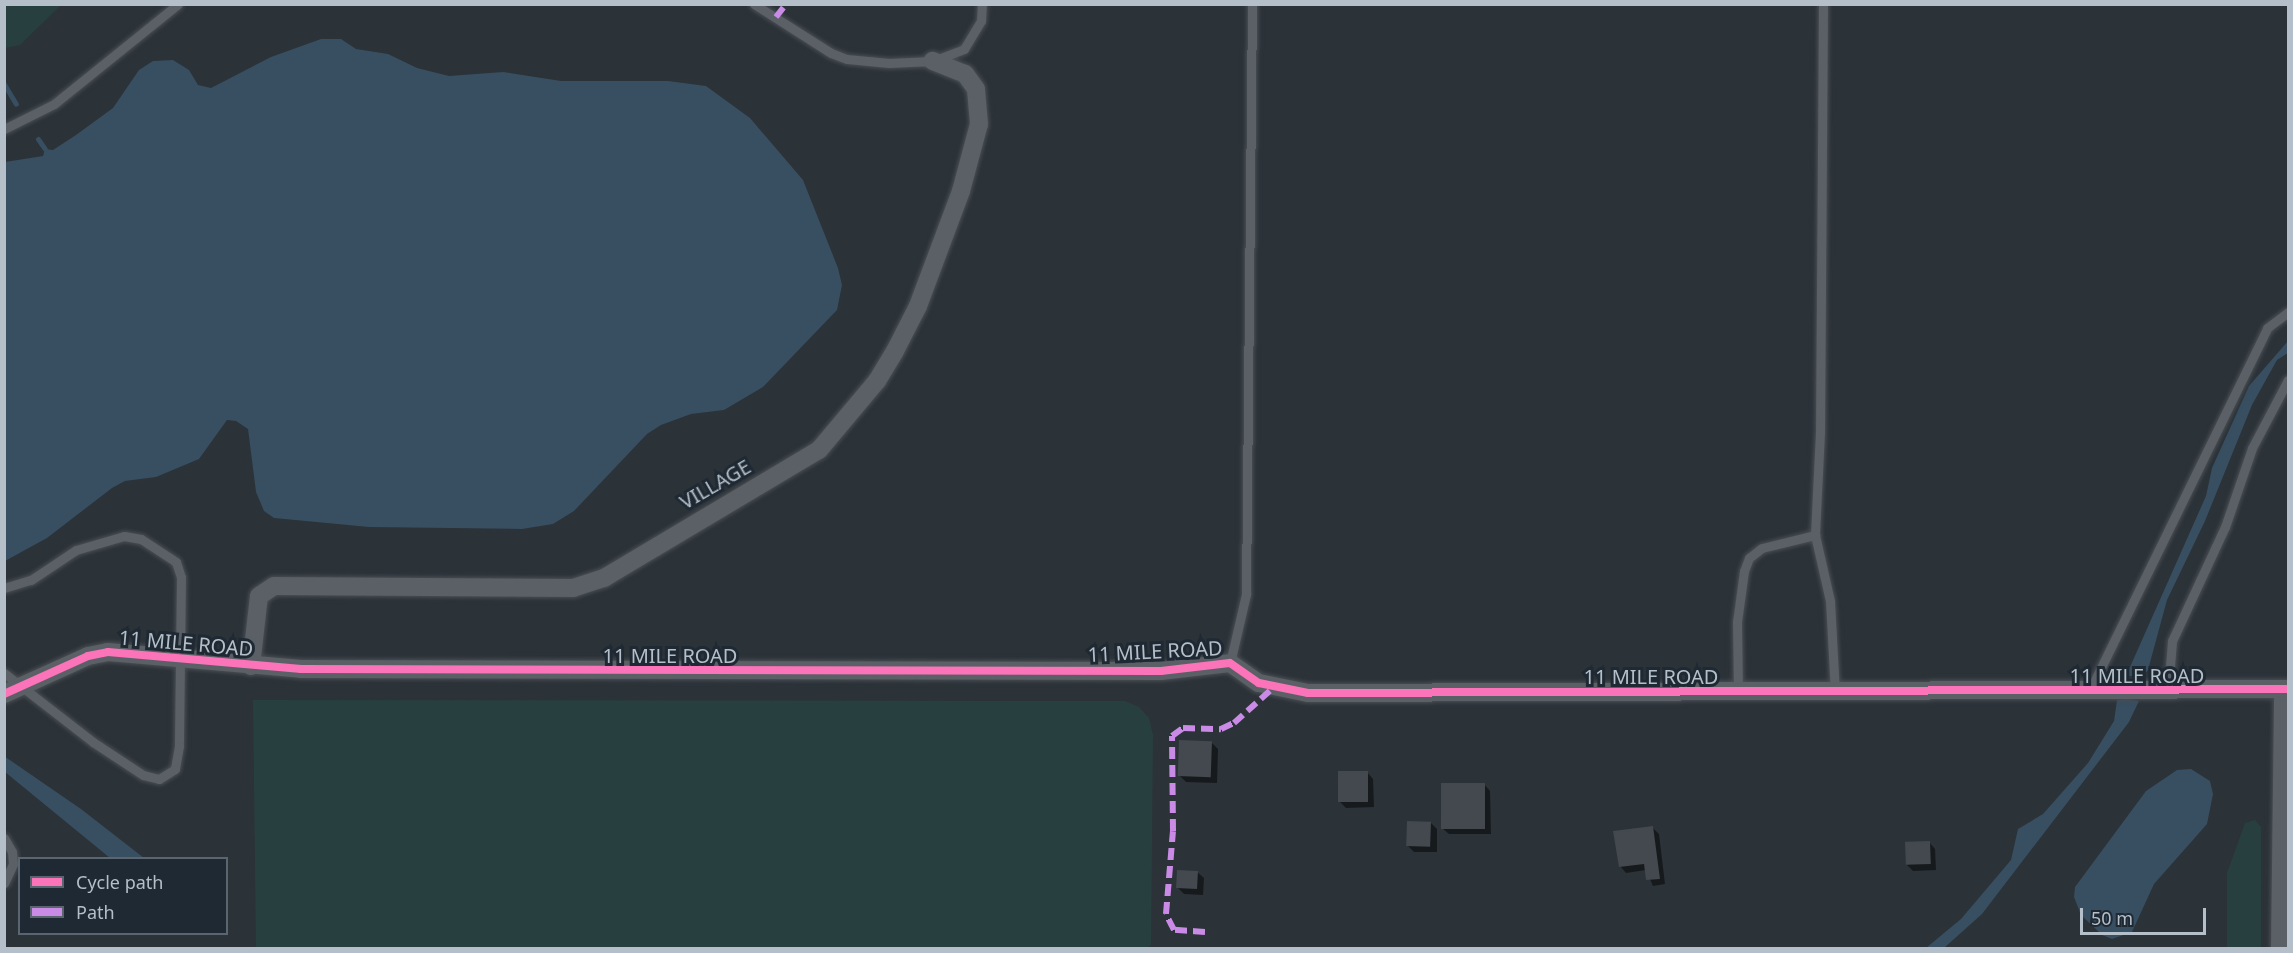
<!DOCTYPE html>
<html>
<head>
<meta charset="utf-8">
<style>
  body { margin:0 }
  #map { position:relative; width:2293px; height:953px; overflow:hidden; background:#2b3238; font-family:"Noto Sans",sans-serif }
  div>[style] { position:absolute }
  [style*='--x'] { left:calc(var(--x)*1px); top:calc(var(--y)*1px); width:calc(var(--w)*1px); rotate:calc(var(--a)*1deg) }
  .green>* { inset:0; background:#283f3f }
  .water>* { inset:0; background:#384e61 }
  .shadow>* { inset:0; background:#0007 }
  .stream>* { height:5px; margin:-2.5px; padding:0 2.5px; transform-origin:2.5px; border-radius:2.5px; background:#384e61 }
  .building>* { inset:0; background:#43494e; transform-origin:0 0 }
  .roads { filter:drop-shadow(0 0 2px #494e53) drop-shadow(0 0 2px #494e53) }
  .service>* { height:9px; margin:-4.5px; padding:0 4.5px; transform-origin:4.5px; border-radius:4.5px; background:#5b6066 }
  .minor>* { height:18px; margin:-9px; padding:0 9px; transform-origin:9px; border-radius:9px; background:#5b6066 }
  .quiet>* { height:6px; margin-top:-3px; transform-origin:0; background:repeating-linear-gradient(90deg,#ca8be6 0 12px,transparent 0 18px) }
  .cycleway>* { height:8px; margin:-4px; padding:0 4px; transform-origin:4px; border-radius:4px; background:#fb73b8 }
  span { translate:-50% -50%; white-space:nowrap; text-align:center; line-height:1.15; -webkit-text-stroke:6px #1e2933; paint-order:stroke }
  .street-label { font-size:20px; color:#b5bfc9 }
  .frame { position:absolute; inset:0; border:6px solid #b5bfc9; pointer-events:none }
  .legend { position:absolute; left:18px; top:857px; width:210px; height:78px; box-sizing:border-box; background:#1e2933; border:2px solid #5a656f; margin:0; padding:8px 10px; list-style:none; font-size:18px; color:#b5bfc9 }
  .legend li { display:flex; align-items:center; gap:12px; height:30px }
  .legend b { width:30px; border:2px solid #5a656f }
  .scale { position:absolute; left:2080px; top:908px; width:126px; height:27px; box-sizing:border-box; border:3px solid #b5bfc9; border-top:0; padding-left:8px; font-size:18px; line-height:21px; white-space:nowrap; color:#b5bfc9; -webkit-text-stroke:4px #1e2933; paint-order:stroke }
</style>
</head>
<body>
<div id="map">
  <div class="green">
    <i style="clip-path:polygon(5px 4px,61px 4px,61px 5px,20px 45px,5px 48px)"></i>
    <i style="clip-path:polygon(253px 700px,1125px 701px,1139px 707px,1149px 718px,1153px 735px,1151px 945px,1147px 948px,256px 948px)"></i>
    <i style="clip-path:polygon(2255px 820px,2261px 827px,2261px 948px,2227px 948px,2227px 873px,2245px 823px)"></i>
  </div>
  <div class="water">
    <i style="clip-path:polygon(321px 39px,341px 39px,356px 49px,388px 54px,417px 68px,449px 76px,503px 72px,561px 81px,668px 81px,706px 86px,750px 118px,803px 180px,838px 268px,842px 285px,837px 310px,763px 387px,724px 410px,691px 414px,661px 425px,647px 434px,574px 511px,553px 524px,522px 529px,369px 527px,274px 518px,264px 511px,256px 492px,248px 429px,236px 421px,227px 420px,199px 459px,156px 477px,125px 481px,112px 488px,47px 538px,5px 561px,5px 162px,43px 156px,45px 149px,53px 150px,76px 135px,113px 108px,139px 70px,153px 61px,173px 60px,189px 70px,198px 85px,211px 88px,271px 57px)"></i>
    <i style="clip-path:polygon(2288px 341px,2288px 353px,2277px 360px,2252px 405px,2205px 521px,2167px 600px,2148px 670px,2143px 676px,2126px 676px,2206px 496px,2212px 468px,2249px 386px)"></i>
    <i style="clip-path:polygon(2127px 699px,2139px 701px,2129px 722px,1982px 914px,1944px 948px,1926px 948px,1961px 919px,2011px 860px,2018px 829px,2043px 814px,2088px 763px,2114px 721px,2117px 700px)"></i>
    <i style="clip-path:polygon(4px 756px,81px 809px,144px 858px,110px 858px,5px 772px)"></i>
    <i style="clip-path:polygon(2191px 769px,2210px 781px,2213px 794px,2207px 824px,2154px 884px,2132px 932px,2112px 939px,2102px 935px,2081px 915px,2074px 897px,2075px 887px,2146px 791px,2177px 770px)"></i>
  </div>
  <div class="shadow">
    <i style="clip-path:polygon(1212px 743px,1218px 749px,1217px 783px,1186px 782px,1180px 776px)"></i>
    <i style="clip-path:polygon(1367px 772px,1373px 779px,1374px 807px,1346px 808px,1340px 802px)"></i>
    <i style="clip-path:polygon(1484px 784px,1490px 791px,1491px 834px,1449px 834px,1442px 828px)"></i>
    <i style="clip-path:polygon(1431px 823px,1437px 829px,1437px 852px,1414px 852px,1408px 846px)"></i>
    <i style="clip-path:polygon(1653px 828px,1659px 834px,1665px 884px,1653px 886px,1646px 870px,1626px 873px,1620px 866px)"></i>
    <i style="clip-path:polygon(1929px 842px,1935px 849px,1936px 870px,1913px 871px,1907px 865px)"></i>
    <i style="clip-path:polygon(1197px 872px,1204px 878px,1203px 895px,1184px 894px,1178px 888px)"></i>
  </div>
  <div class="stream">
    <i style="--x:4;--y:84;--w:23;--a:59"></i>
    <i style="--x:38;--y:139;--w:12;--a:55"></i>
  </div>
  <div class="building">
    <i style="left:1179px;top:740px;width:33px;height:36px;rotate:2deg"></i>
    <i style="left:1338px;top:771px;width:30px;height:31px"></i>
    <i style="left:1441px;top:783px;width:44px;height:46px"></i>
    <i style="left:1407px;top:821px;width:24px;height:25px;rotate:2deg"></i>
    <i style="clip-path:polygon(1653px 826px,1660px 879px,1646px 880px,1644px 864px,1619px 867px,1613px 831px)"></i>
    <i style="left:1930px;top:841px;width:23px;height:25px;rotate:88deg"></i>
    <i style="left:1177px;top:870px;width:21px;height:18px;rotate:3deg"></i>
  </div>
  <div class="roads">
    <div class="service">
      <i style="--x:754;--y:4;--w:91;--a:32.5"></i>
      <i style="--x:831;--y:53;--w:17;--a:21"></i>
      <i style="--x:847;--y:59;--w:42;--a:5.4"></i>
      <i style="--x:889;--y:63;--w:44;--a:-2.6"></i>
      <i style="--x:933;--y:61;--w:33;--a:-21"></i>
      <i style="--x:964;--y:49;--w:33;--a:-59"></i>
      <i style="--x:981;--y:21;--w:17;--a:-87"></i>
      <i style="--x:1823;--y:4;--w:428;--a:90.4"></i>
      <i style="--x:1820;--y:432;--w:103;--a:92.8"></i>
      <i style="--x:1815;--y:535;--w:68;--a:77.2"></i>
      <i style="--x:1830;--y:601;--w:91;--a:86.9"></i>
      <i style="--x:4;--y:129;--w:56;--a:-26.6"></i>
      <i style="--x:54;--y:104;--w:159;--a:-38.9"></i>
      <i style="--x:4;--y:588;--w:28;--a:-17"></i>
      <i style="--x:31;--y:580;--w:54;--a:-33.7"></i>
      <i style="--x:76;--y:550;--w:50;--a:-16.3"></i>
      <i style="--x:124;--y:536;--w:17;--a:10"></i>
      <i style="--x:141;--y:539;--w:42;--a:33.3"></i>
      <i style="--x:176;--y:562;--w:16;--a:72"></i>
      <i style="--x:181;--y:577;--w:169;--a:90.7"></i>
      <i style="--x:179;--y:746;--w:23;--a:100"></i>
      <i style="--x:175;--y:769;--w:19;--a:148"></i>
      <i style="--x:159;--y:779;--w:16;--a:-166"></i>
      <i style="--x:143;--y:775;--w:60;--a:-146.6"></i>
      <i style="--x:93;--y:742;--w:113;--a:-142.2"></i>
      <i style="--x:1230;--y:663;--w:71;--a:-76.9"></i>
      <i style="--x:1246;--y:594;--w:590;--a:-89.42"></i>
      <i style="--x:2090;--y:690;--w:403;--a:-63.9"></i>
      <i style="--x:2267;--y:328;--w:26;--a:-37"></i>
      <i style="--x:2168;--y:692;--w:51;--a:-85.5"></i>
      <i style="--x:2172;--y:641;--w:126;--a:-65.1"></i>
      <i style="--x:2225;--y:527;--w:83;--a:-71.1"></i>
      <i style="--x:2252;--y:448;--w:77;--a:-62.1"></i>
      <i style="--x:1738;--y:693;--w:71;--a:-90.8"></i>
      <i style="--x:1737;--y:622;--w:51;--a:-82.2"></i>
      <i style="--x:1744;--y:571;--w:14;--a:-69"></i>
      <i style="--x:1749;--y:558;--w:16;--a:-38"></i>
      <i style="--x:1762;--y:548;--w:55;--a:-13.8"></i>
      <i style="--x:4;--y:838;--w:16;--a:60"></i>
      <i style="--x:12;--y:852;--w:12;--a:85"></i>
      <i style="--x:13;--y:864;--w:21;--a:115"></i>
    </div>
    <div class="minor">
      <i style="--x:251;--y:666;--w:70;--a:-83.5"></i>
      <i style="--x:259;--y:596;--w:18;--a:-34"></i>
      <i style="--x:274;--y:586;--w:299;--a:0.4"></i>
      <i style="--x:573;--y:588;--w:33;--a:-18"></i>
      <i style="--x:604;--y:578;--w:250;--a:-30.8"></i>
      <i style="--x:819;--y:450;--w:90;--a:-50"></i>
      <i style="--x:877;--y:381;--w:35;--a:-59"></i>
      <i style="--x:895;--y:351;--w:51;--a:-62.9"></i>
      <i style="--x:918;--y:306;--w:123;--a:-69.5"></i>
      <i style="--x:961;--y:191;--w:69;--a:-75"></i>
      <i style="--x:979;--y:124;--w:35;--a:-95"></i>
      <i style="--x:976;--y:89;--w:19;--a:-126"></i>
      <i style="--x:965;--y:74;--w:35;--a:-158"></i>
      <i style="--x:4;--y:694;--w:92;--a:-24.3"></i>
      <i style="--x:88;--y:656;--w:20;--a:-11"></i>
      <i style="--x:108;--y:652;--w:194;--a:5"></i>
      <i style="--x:301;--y:669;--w:860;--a:0.13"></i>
      <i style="--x:1161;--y:671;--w:69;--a:-6.6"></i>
      <i style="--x:1230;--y:663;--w:35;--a:35"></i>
      <i style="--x:1259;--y:683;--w:50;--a:11.5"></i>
      <i style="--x:1308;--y:693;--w:980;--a:-0.23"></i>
      <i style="--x:2280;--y:948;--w:259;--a:-89.3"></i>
    </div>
  </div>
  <div class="quiet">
    <i style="--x:776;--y:17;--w:16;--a:-52"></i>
    <i style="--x:1205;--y:932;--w:31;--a:-176"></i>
    <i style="--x:1174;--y:930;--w:18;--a:-117"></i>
    <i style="--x:1166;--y:914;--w:83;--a:-85.2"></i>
    <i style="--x:1173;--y:831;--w:95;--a:-90.6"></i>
    <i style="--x:1172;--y:736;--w:14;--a:-36"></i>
    <i style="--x:1183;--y:728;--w:38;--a:2"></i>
    <i style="--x:1221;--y:729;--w:14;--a:-25"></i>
    <i style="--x:1234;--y:723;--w:52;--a:-41.9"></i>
  </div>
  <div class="cycleway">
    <i style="--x:4;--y:694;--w:92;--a:-24.3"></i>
    <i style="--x:88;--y:656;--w:20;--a:-11"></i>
    <i style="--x:108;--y:652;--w:194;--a:5"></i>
    <i style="--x:301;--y:669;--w:860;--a:0.13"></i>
    <i style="--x:1161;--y:671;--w:69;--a:-6.6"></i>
    <i style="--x:1230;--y:663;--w:35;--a:35"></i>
    <i style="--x:1259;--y:683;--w:50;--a:11.5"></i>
    <i style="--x:1308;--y:693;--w:980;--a:-0.23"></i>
  </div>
  <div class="street-label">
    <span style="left:715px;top:484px;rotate:-30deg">VILLAGE</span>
    <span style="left:186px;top:643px;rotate:5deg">11 MILE ROAD</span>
    <span style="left:1155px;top:651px;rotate:-3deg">11 MILE ROAD</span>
    <span style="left:670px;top:655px">11 MILE ROAD</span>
    <span style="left:2137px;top:675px">11 MILE ROAD</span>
    <span style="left:1651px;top:676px">11 MILE ROAD</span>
  </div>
  <div class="frame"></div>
  <ul class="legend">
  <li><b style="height:8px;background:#fb73b8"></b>Cycle path</li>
  <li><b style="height:8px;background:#ca8be6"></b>Path</li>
  </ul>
  <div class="scale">50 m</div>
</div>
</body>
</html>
